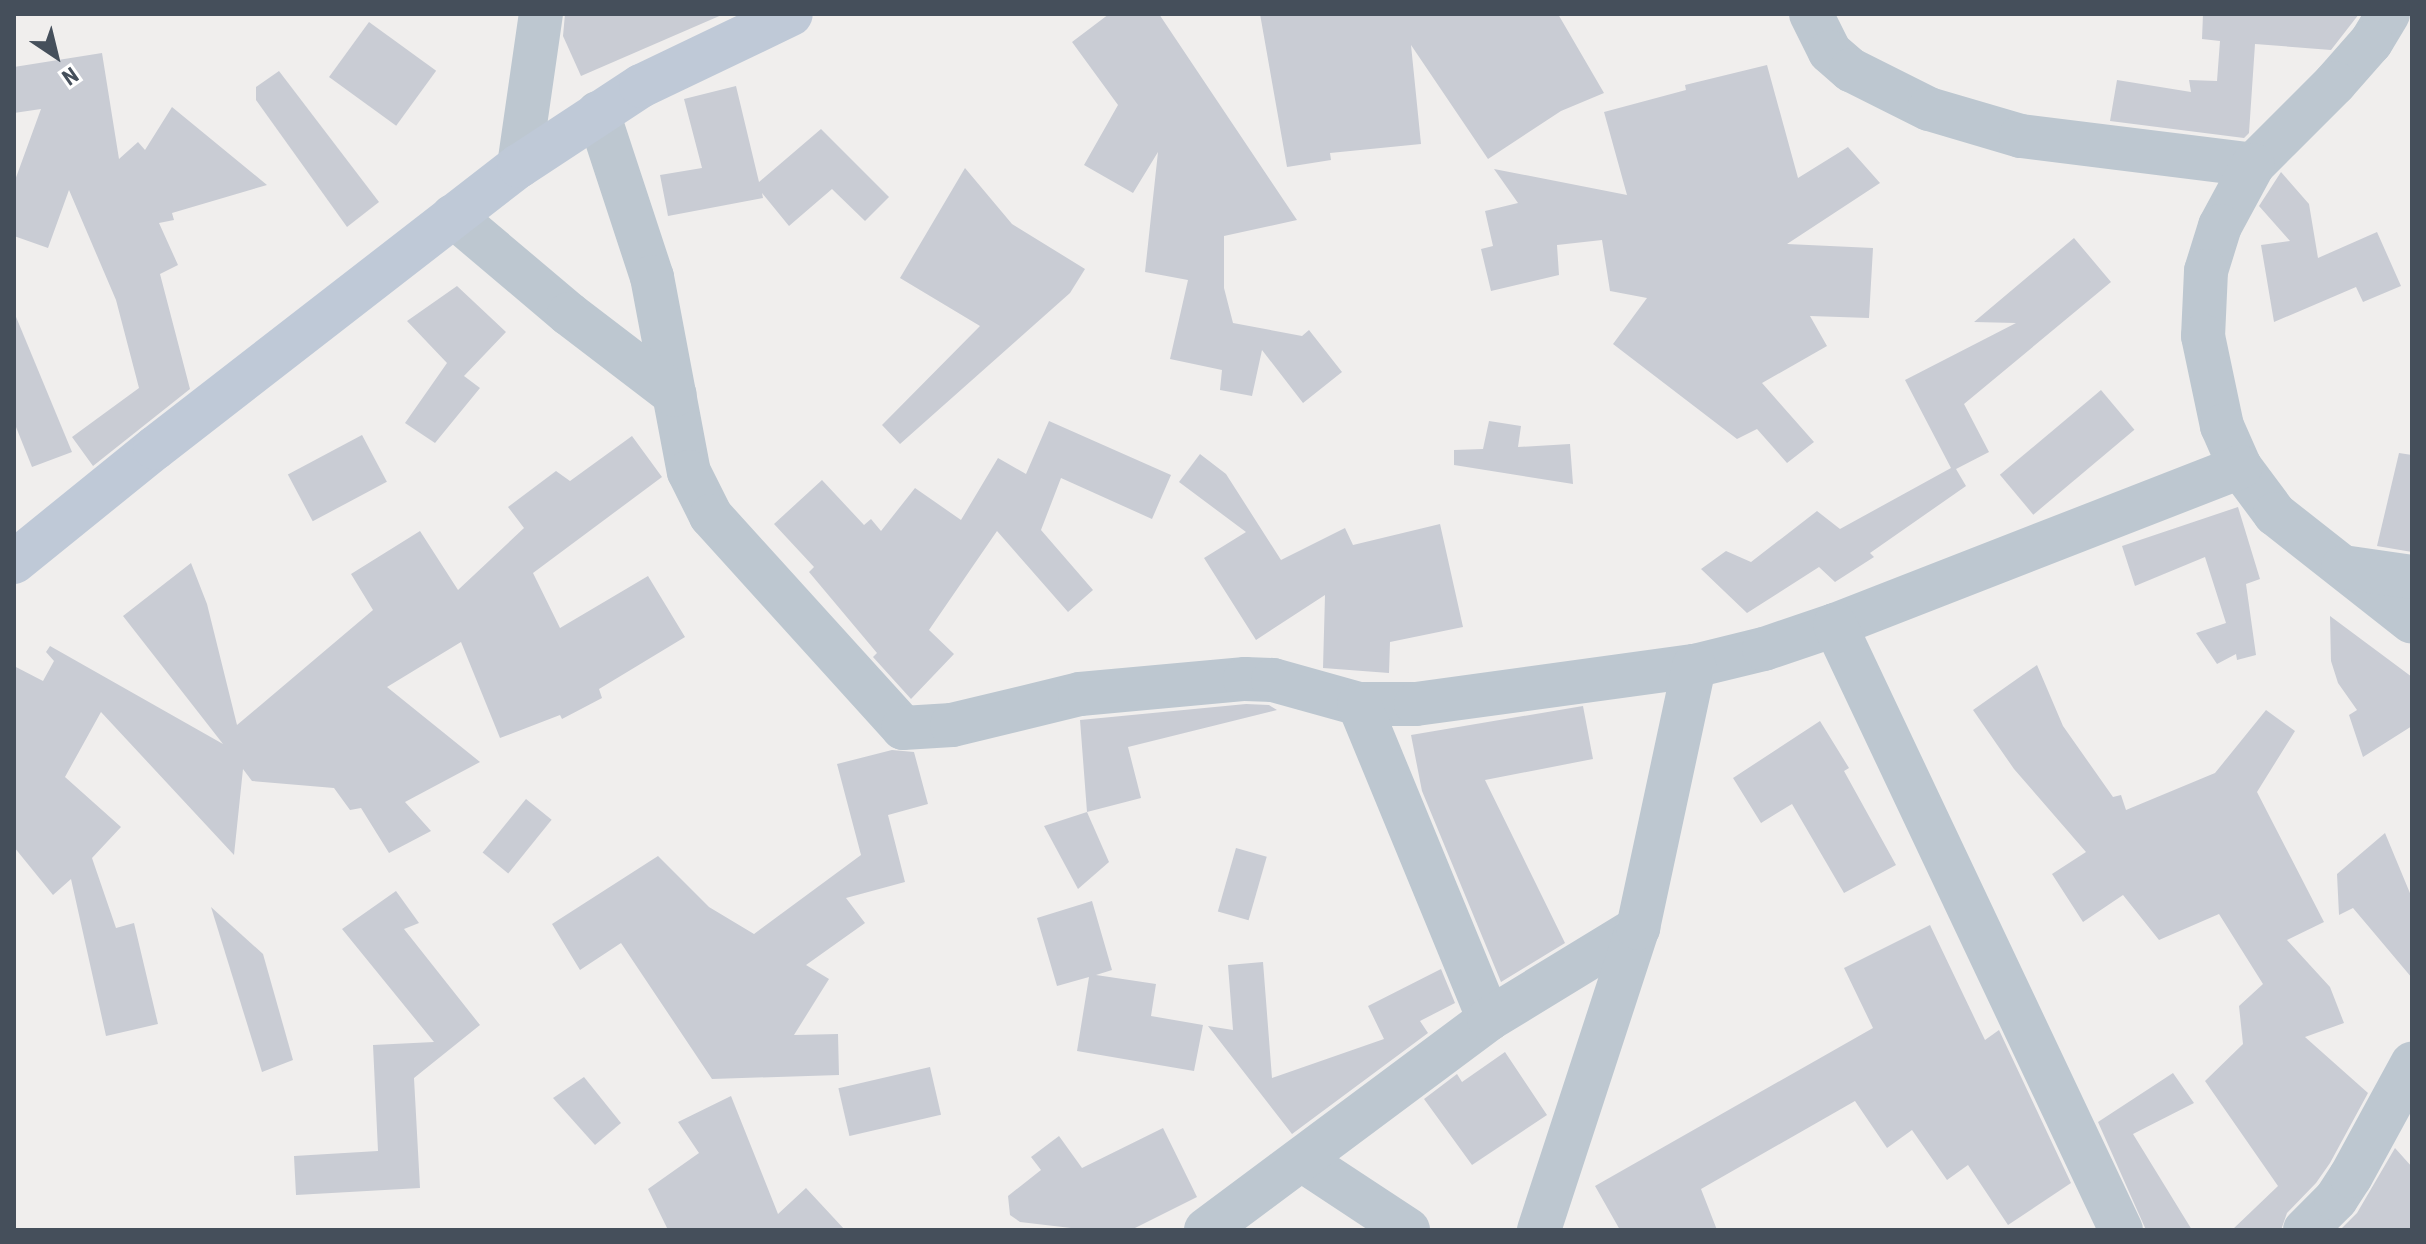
<!DOCTYPE html>
<html>
<head>
<meta charset="utf-8">
<style>
  body { margin:0 }
  #map { position:relative; width:2426px; height:1244px; overflow:hidden; background:#f0eeed; font-family:"Roboto Condensed",sans-serif }
  div>[style] { position:absolute }
  [style*='--x'] { left:calc(var(--x)*1px); top:calc(var(--y)*1px); width:calc(var(--w)*1px); rotate:calc(var(--a)*1deg) }
  .building>* { inset:0; background:#c9ccd4; transform-origin:0 0 }
  .minor>* { height:44px; margin:-22px; padding:0 22px; transform-origin:22px; border-radius:22px; background:#bdc7d0 }
  .secondary>* { height:44px; margin:-22px; padding:0 22px; transform-origin:22px; border-radius:22px; background:#bfc9d7 }
  span { translate:-50% -50%; white-space:nowrap; text-align:center; line-height:1.15; -webkit-text-stroke:6px #fff; paint-order:stroke }
  .frame { position:absolute; inset:0; border:16px solid #454f5b; pointer-events:none }
  .north { position:absolute; left:16px; top:16px; width:80px; height:80px; -webkit-text-stroke:6px #fff; paint-order:stroke; rotate:145deg; font-size:22px; font-weight:700; line-height:32px; text-align:center; color:#454f5b }
  .north::after { content:''; display:block; margin:auto; width:28px; height:36px; background:#454f5b; clip-path:polygon(50% 0,100% 100%,50% 72%,0 100%) }
</style>
</head>
<body>
<div id="map">
  <div class="building">
    <i style="clip-path:polygon(565px 14px,724px 14px,581px 76px,563px 36px)"></i>
    <i style="clip-path:polygon(1109px 14px,1159px 14px,1297px 220px,1224px 236px,1224px 288px,1233px 323px,1302px 336px,1309px 330px,1342px 372px,1303px 403px,1262px 350px,1252px 396px,1220px 390px,1222px 370px,1170px 359px,1188px 280px,1145px 272px,1158px 152px,1133px 193px,1084px 165px,1118px 105px,1072px 42px)"></i>
    <i style="clip-path:polygon(1260px 14px,1558px 14px,1604px 93px,1561px 111px,1488px 159px,1411px 45px,1421px 144px,1330px 153px,1331px 160px,1287px 167px)"></i>
    <i style="clip-path:polygon(2203px 14px,2359px 14px,2331px 50px,2255px 44px,2249px 133px,2244px 138px,2110px 121px,2117px 80px,2191px 92px,2189px 80px,2217px 81px,2220px 41px,2202px 39px)"></i>
    <i style="left:369px;top:22px;width:83px;height:68px;rotate:36deg"></i>
    <i style="clip-path:polygon(102px 53px,119px 159px,138px 142px,145px 150px,172px 107px,267px 185px,172px 213px,174px 220px,159px 223px,178px 265px,160px 274px,190px 389px,93px 466px,72px 437px,139px 388px,116px 300px,69px 190px,48px 248px,14px 236px,14px 183px,41px 109px,14px 113px,14px 67px)"></i>
    <i style="clip-path:polygon(1767px 65px,1798px 178px,1848px 147px,1880px 183px,1787px 244px,1873px 248px,1869px 318px,1810px 316px,1827px 346px,1762px 383px,1814px 442px,1787px 463px,1757px 429px,1737px 439px,1613px 344px,1647px 298px,1610px 291px,1602px 240px,1557px 245px,1559px 275px,1491px 291px,1481px 249px,1493px 246px,1485px 211px,1518px 203px,1494px 169px,1627px 195px,1604px 112px,1686px 90px,1685px 85px)"></i>
    <i style="clip-path:polygon(279px 71px,379px 202px,347px 227px,256px 100px,256px 87px)"></i>
    <i style="clip-path:polygon(736px 86px,759px 182px,821px 129px,889px 197px,865px 221px,832px 189px,789px 226px,762px 193px,763px 198px,668px 216px,660px 175px,702px 168px,684px 99px)"></i>
    <i style="clip-path:polygon(965px 168px,1012px 224px,1085px 269px,1070px 293px,900px 444px,882px 425px,980px 326px,900px 278px)"></i>
    <i style="clip-path:polygon(2281px 172px,2309px 204px,2318px 258px,2377px 232px,2401px 286px,2363px 302px,2356px 287px,2274px 322px,2261px 245px,2290px 241px,2259px 206px)"></i>
    <i style="clip-path:polygon(2074px 238px,2111px 282px,1964px 404px,1989px 452px,1956px 469px,1966px 486px,1870px 553px,1874px 557px,1835px 582px,1819px 567px,1747px 613px,1701px 569px,1726px 551px,1751px 562px,1817px 511px,1840px 529px,1951px 468px,1905px 380px,2016px 323px,1974px 322px)"></i>
    <i style="clip-path:polygon(457px 286px,506px 332px,464px 376px,480px 388px,435px 443px,405px 423px,447px 363px,407px 321px)"></i>
    <i style="clip-path:polygon(14px 312px,72px 452px,32px 467px,14px 422px)"></i>
    <i style="left:2101px;top:390px;width:52px;height:132px;rotate:50deg"></i>
    <i style="clip-path:polygon(1049px 421px,1171px 475px,1152px 519px,1061px 478px,1041px 530px,1093px 590px,1068px 612px,997px 531px,929px 630px,954px 654px,911px 699px,873px 657px,877px 653px,809px 572px,814px 567px,774px 524px,822px 480px,864px 525px,871px 519px,881px 531px,915px 488px,961px 520px,998px 458px,1026px 474px)"></i>
    <i style="clip-path:polygon(1489px 421px,1521px 426px,1518px 447px,1570px 444px,1573px 484px,1454px 465px,1454px 450px,1483px 449px)"></i>
    <i style="left:362px;top:435px;width:53px;height:84px;rotate:62deg"></i>
    <i style="clip-path:polygon(632px 436px,662px 477px,533px 573px,560px 628px,648px 576px,685px 637px,599px 689px,602px 698px,562px 719px,560px 715px,500px 738px,461px 642px,387px 687px,480px 762px,405px 802px,431px 831px,389px 853px,361px 808px,350px 810px,334px 788px,252px 781px,243px 769px,234px 855px,101px 712px,65px 777px,121px 827px,92px 858px,116px 928px,134px 923px,158px 1024px,106px 1036px,71px 879px,53px 895px,14px 847px,14px 666px,43px 681px,54px 661px,46px 652px,50px 646px,223px 744px,123px 616px,191px 563px,207px 604px,237px 725px,373px 610px,351px 574px,420px 531px,458px 590px,524px 528px,508px 507px,556px 471px,570px 481px)"></i>
    <i style="clip-path:polygon(2399px 453px,2412px 455px,2412px 552px,2377px 546px)"></i>
    <i style="clip-path:polygon(1200px 454px,1226px 474px,1281px 560px,1345px 528px,1353px 545px,1440px 524px,1463px 627px,1390px 642px,1389px 673px,1323px 668px,1325px 595px,1256px 640px,1204px 558px,1246px 532px,1179px 482px)"></i>
    <i style="clip-path:polygon(2238px 507px,2260px 579px,2246px 584px,2256px 655px,2237px 660px,2236px 654px,2217px 664px,2196px 633px,2226px 623px,2205px 557px,2135px 586px,2122px 546px)"></i>
    <i style="clip-path:polygon(2330px 616px,2412px 677px,2412px 726px,2363px 757px,2349px 715px,2357px 710px,2338px 683px,2331px 661px)"></i>
    <i style="clip-path:polygon(2037px 665px,2063px 726px,2113px 797px,2121px 795px,2126px 810px,2215px 773px,2266px 710px,2295px 731px,2257px 792px,2324px 922px,2287px 940px,2330px 987px,2344px 1023px,2305px 1037px,2368px 1093px,2330px 1163px,2316px 1183px,2287px 1213px,2281px 1230px,2232px 1230px,2278px 1186px,2205px 1081px,2243px 1044px,2239px 1006px,2263px 984px,2219px 914px,2159px 940px,2123px 895px,2083px 922px,2052px 874px,2086px 852px,2014px 769px,1973px 710px)"></i>
    <i style="clip-path:polygon(1246px 704px,1269px 705px,1277px 710px,1128px 747px,1141px 798px,1087px 812px,1080px 720px)"></i>
    <i style="clip-path:polygon(1583px 706px,1593px 759px,1485px 780px,1565px 943px,1501px 982px,1422px 791px,1411px 735px)"></i>
    <i style="clip-path:polygon(1820px 721px,1849px 768px,1844px 771px,1896px 865px,1844px 893px,1792px 804px,1761px 823px,1733px 778px)"></i>
    <i style="clip-path:polygon(892px 750px,914px 752px,928px 804px,888px 815px,905px 882px,846px 898px,865px 923px,806px 965px,829px 979px,794px 1035px,838px 1034px,839px 1075px,712px 1079px,621px 943px,580px 970px,552px 924px,658px 856px,709px 907px,754px 934px,861px 855px,837px 764px)"></i>
    <i style="left:526px;top:799px;width:33px;height:69px;rotate:39deg"></i>
    <i style="clip-path:polygon(1087px 812px,1109px 862px,1078px 889px,1044px 826px)"></i>
    <i style="clip-path:polygon(2385px 833px,2412px 898px,2412px 978px,2353px 908px,2339px 915px,2337px 874px)"></i>
    <i style="left:1236px;top:848px;width:32px;height:66px;rotate:16deg"></i>
    <i style="clip-path:polygon(396px 891px,419px 923px,404px 929px,480px 1025px,414px 1078px,420px 1188px,296px 1195px,294px 1156px,378px 1151px,373px 1045px,434px 1042px,342px 929px)"></i>
    <i style="clip-path:polygon(1092px 901px,1112px 970px,1096px 975px,1156px 984px,1151px 1016px,1203px 1025px,1194px 1071px,1077px 1051px,1089px 977px,1057px 986px,1037px 918px)"></i>
    <i style="clip-path:polygon(211px 907px,263px 954px,293px 1060px,262px 1072px)"></i>
    <i style="clip-path:polygon(1930px 925px,1985px 1040px,1999px 1030px,2071px 1183px,2008px 1225px,1968px 1165px,1947px 1180px,1912px 1130px,1887px 1148px,1855px 1101px,1701px 1189px,1717px 1230px,1620px 1230px,1595px 1186px,1873px 1028px,1844px 968px)"></i>
    <i style="clip-path:polygon(1263px 962px,1272px 1078px,1384px 1039px,1368px 1006px,1441px 969px,1455px 1003px,1420px 1021px,1428px 1033px,1292px 1134px,1208px 1026px,1233px 1030px,1228px 965px)"></i>
    <i style="clip-path:polygon(1505px 1052px,1547px 1115px,1472px 1165px,1424px 1099px,1457px 1074px,1462px 1082px)"></i>
    <i style="left:930px;top:1067px;width:49px;height:94px;rotate:77deg"></i>
    <i style="clip-path:polygon(2173px 1073px,2194px 1103px,2133px 1134px,2192px 1230px,2146px 1230px,2098px 1122px)"></i>
    <i style="clip-path:polygon(584px 1077px,621px 1123px,595px 1145px,553px 1098px)"></i>
    <i style="clip-path:polygon(731px 1096px,778px 1214px,806px 1188px,845px 1230px,668px 1230px,648px 1189px,699px 1153px,678px 1122px)"></i>
    <i style="clip-path:polygon(1163px 1128px,1197px 1197px,1131px 1230px,1088px 1230px,1020px 1222px,1010px 1215px,1008px 1196px,1041px 1170px,1031px 1157px,1059px 1136px,1082px 1168px)"></i>
    <i style="clip-path:polygon(2395px 1148px,2412px 1167px,2412px 1230px,2340px 1230px,2357px 1213px)"></i>
  </div>
  <div class="minor">
    <i style="--x:1811;--y:14;--w:42;--a:63.4"></i>
    <i style="--x:1830;--y:52;--w:28;--a:41"></i>
    <i style="--x:1851;--y:70;--w:87;--a:26.6"></i>
    <i style="--x:1929;--y:109;--w:96;--a:16.4"></i>
    <i style="--x:2021;--y:136;--w:234;--a:7.1"></i>
    <i style="--x:2388;--y:14;--w:33;--a:121"></i>
    <i style="--x:2371;--y:42;--w:55;--a:131.3"></i>
    <i style="--x:2335;--y:83;--w:116;--a:135"></i>
    <i style="--x:2253;--y:165;--w:69;--a:118.4"></i>
    <i style="--x:2220;--y:226;--w:47;--a:107.3"></i>
    <i style="--x:2206;--y:271;--w:65;--a:92.6"></i>
    <i style="--x:2203;--y:336;--w:92;--a:78.1"></i>
    <i style="--x:2222;--y:426;--w:45;--a:66.3"></i>
    <i style="--x:2240;--y:467;--w:59;--a:53.3"></i>
    <i style="--x:2275;--y:514;--w:174;--a:38.2"></i>
    <i style="--x:598;--y:113;--w:173;--a:71.8"></i>
    <i style="--x:652;--y:277;--w:198;--a:79.3"></i>
    <i style="--x:689;--y:472;--w:49;--a:63.4"></i>
    <i style="--x:711;--y:516;--w:286;--a:47.8"></i>
    <i style="--x:903;--y:728;--w:49;--a:-3.5"></i>
    <i style="--x:952;--y:725;--w:132;--a:-13.6"></i>
    <i style="--x:1080;--y:694;--w:166;--a:-5.2"></i>
    <i style="--x:1245;--y:679;--w:28;--a:2"></i>
    <i style="--x:1273;--y:680;--w:89;--a:15.6"></i>
    <i style="--x:1359;--y:704;--w:57;--a:0"></i>
    <i style="--x:1416;--y:704;--w:281;--a:-7.8"></i>
    <i style="--x:1694;--y:666;--w:72;--a:-13.7"></i>
    <i style="--x:1764;--y:649;--w:75;--a:-18.7"></i>
    <i style="--x:1835;--y:625;--w:435;--a:-21.3"></i>
    <i style="--x:519;--y:166;--w:154;--a:-81.8"></i>
    <i style="--x:453;--y:216;--w:152;--a:40.2"></i>
    <i style="--x:569;--y:314;--w:133;--a:37.4"></i>
    <i style="--x:2343;--y:567;--w:70;--a:8.2"></i>
    <i style="--x:1835;--y:625;--w:669;--a:64.7"></i>
    <i style="--x:1359;--y:704;--w:341;--a:67.6"></i>
    <i style="--x:1302;--y:1160;--w:127;--a:33.4"></i>
    <i style="--x:1206;--y:1230;--w:353;--a:-36.7"></i>
    <i style="--x:1489;--y:1019;--w:175;--a:-31.4"></i>
    <i style="--x:1539;--y:1230;--w:318;--a:-71.9"></i>
    <i style="--x:1638;--y:928;--w:268;--a:-77.9"></i>
    <i style="--x:2305;--y:1230;--w:44;--a:-45"></i>
    <i style="--x:2336;--y:1199;--w:27;--a:-57"></i>
    <i style="--x:2351;--y:1176;--w:128;--a:-61.4"></i>
  </div>
  <div class="secondary">
    <i style="--x:14;--y:562;--w:181;--a:-39"></i>
    <i style="--x:155;--y:448;--w:460;--a:-37.8"></i>
    <i style="--x:519;--y:166;--w:146;--a:-33.3"></i>
    <i style="--x:641;--y:86;--w:166;--a:-25.6"></i>
  </div>
  <div class="frame"></div>
  <div class="north">N</div>
</div>
</body>
</html>
